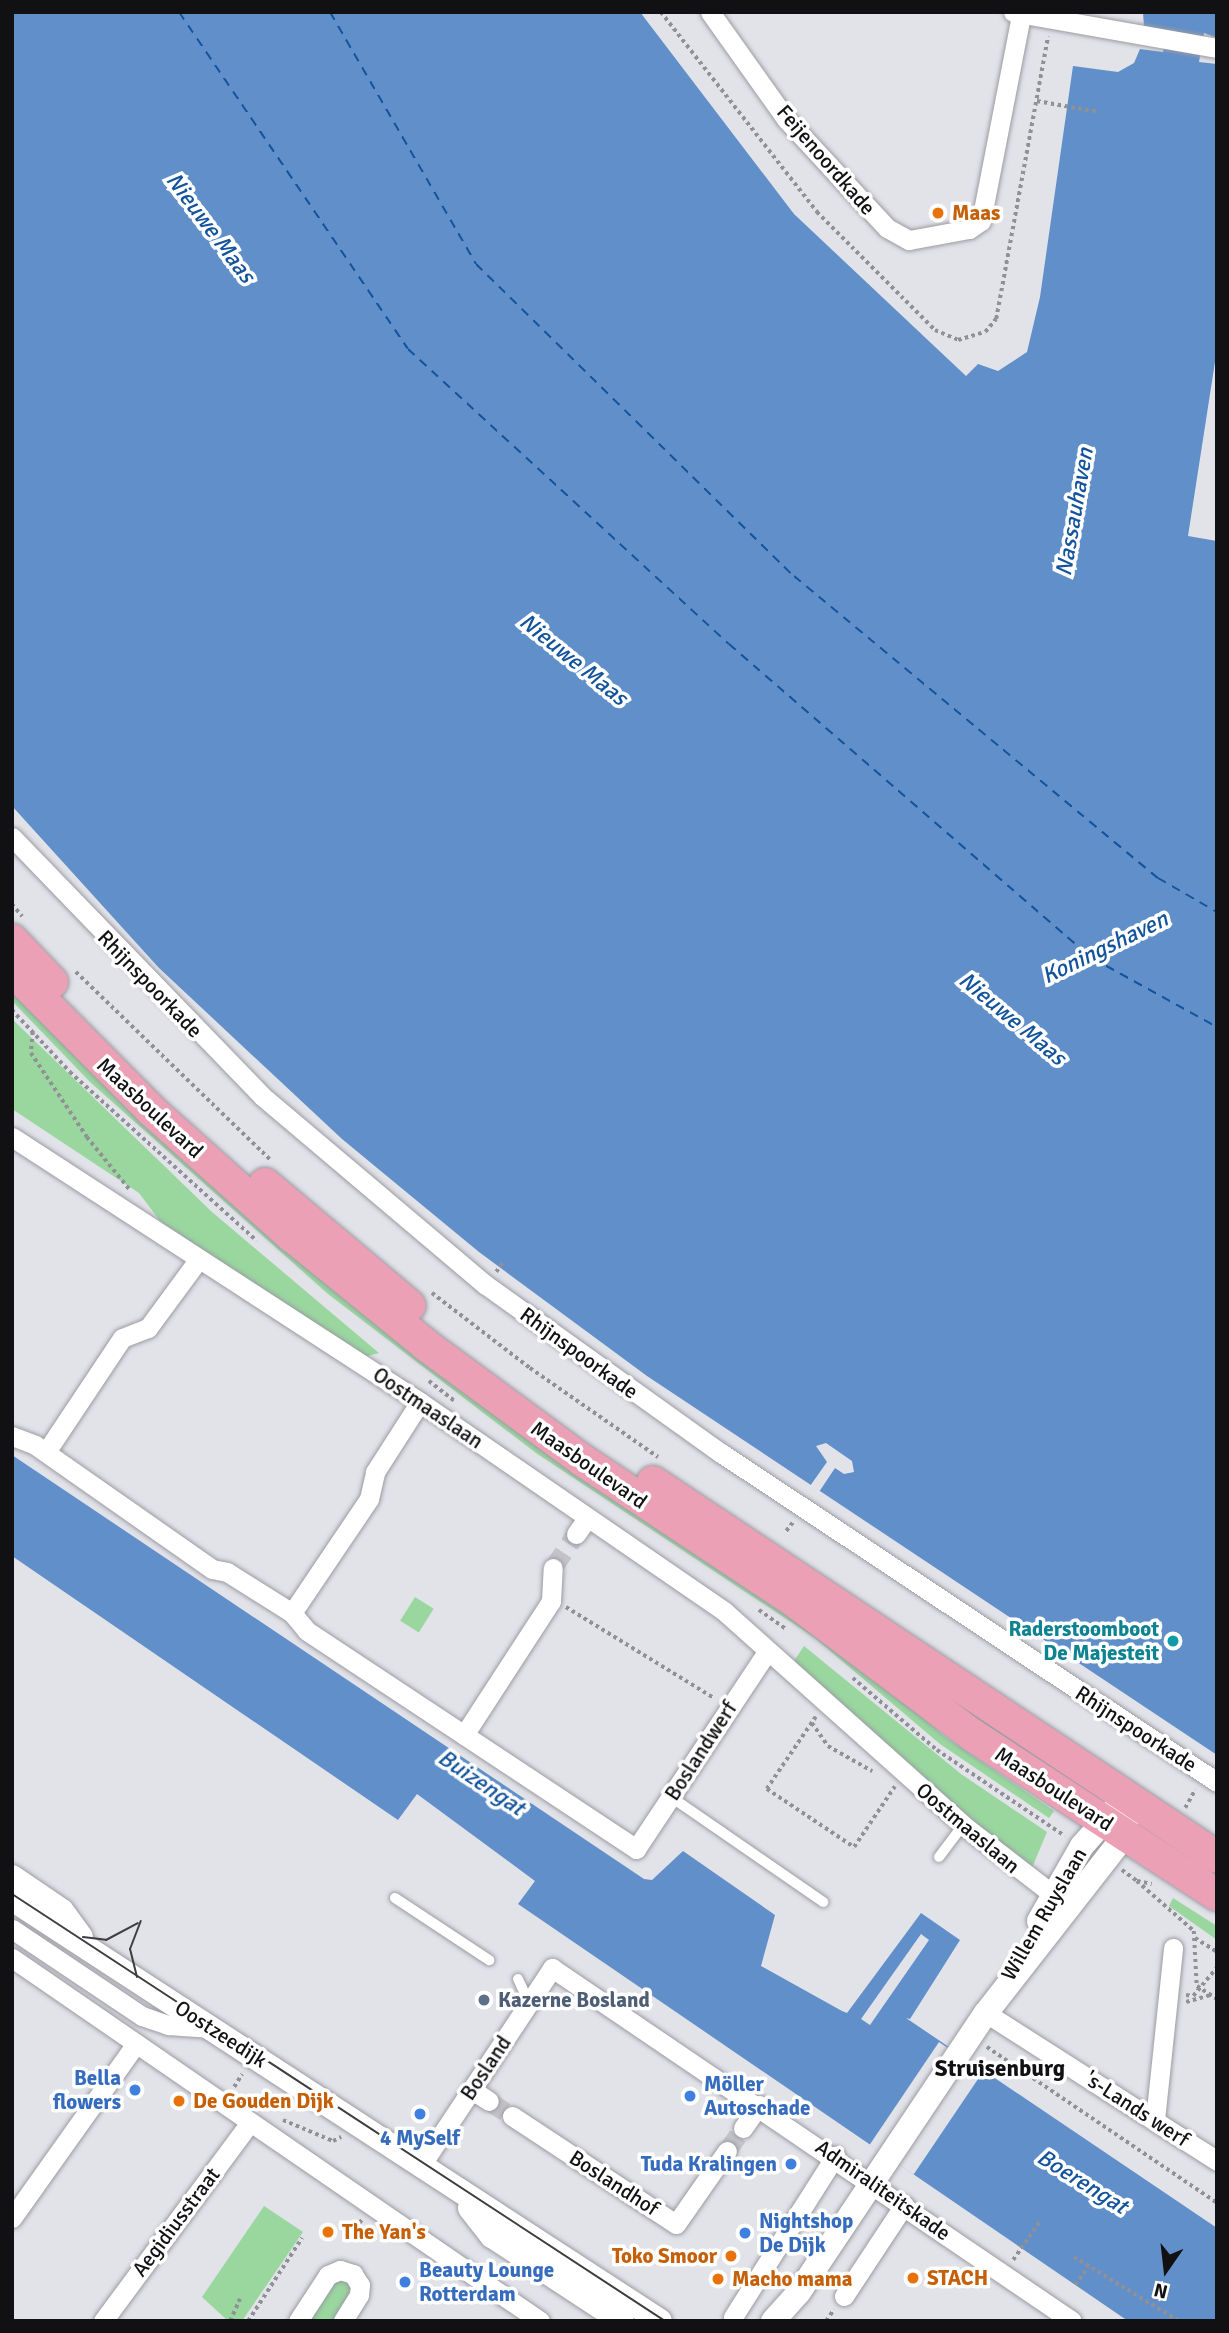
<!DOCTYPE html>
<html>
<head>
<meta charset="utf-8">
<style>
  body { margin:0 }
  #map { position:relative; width:1229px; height:2333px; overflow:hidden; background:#e2e2e9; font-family:Signika,sans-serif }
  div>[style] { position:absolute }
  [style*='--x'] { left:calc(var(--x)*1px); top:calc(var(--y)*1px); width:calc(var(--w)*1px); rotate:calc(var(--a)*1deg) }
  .green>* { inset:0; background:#99d79f; transform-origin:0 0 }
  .water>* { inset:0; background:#608fca }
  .pier>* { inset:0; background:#e2e2e9; transform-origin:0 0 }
  .ferry>* { height:2px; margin-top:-1px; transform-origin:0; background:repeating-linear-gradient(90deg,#13539b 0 9px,transparent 0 16px) }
  .minor-tunnel>* { height:19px; margin-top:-9.5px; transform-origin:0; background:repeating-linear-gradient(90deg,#c3c3c9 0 19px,transparent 0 29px) }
  .path>* { height:3.5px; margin-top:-1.75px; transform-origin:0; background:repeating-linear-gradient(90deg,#909095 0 3.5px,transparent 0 7px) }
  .roads { filter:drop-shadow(0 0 2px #9b9ba2) drop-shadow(0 0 2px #9b9ba2) }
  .service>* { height:10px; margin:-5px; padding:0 5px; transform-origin:5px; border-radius:5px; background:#fff }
  .minor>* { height:19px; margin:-9.5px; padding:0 9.5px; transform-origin:9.5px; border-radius:9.5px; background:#fff }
  .tertiary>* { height:24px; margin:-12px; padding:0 12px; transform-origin:12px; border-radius:12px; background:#fff }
  .primary>* { height:32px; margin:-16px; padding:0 16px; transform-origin:16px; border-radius:16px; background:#eca0b5 }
  .tram>* { height:2px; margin:-1px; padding:0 1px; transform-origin:1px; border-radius:1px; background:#3e3e41 }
  .dots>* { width:19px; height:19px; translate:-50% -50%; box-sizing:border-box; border:4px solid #fff; border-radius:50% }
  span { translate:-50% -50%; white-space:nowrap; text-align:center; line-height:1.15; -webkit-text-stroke:7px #fff; paint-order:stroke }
  .street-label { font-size:21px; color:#111114 }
  .food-label { font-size:21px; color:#c56008; font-weight:700 }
  .left { translate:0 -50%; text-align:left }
  .right { translate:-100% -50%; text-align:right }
  .culture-label { font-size:21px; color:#0d838f; font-weight:700 }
  .service-label { font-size:21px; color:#4e5e75; font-weight:700 }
  .shop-label { font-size:21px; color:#366cbe; font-weight:700 }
  .water-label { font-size:23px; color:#13539b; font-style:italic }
  .neighbourhood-label { font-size:23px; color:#111114; font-weight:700 }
  .frame { position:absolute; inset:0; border:14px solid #111114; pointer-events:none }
  .north { position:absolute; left:1131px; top:2235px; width:70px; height:70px; -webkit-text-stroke:5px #fff; paint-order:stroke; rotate:194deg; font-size:19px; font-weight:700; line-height:28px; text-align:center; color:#111114 }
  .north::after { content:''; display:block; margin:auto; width:24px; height:32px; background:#111114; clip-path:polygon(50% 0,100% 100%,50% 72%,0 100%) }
</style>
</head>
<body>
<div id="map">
  <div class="green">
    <i style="clip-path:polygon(12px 986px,124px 1101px,878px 1678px,944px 1736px,1054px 1811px,1049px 1818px,940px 1744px,815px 1638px,536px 1453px,328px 1294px,90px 1082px,12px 1001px)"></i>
    <i style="clip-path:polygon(12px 1019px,212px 1212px,379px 1353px,368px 1356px,357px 1353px,160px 1221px,139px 1193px,12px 1109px)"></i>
    <i style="left:415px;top:1597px;width:22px;height:28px;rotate:32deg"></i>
    <i style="clip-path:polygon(804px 1646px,961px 1774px,1047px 1832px,1031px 1870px,904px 1763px,794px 1661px)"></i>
    <i style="clip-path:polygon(1173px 1898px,1217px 1926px,1217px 1940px,1169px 1906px)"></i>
    <i style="clip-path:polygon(264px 2206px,303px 2232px,242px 2321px,228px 2321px,202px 2297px)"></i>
    <i style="clip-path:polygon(344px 2280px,353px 2286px,336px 2321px,308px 2321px,335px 2281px)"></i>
  </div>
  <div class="water">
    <i style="clip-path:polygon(12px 12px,640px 12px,794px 214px,966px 376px,978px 364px,998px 371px,1027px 352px,1040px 297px,1073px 66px,1118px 72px,1134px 63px,1140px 49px,1163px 52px,1167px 31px,1144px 27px,1143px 12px,1217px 12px,1217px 38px,1204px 33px,1199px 62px,1217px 64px,1217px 349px,1188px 536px,1217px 541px,1217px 1755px,647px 1376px,479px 1252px,342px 1139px,159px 968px,12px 806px)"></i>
    <i style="clip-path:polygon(evenodd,12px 1455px,644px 1879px,652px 1880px,683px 1851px,775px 1915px,761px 1966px,842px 2011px,847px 2013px,921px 1913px,960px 1940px,910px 2019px,906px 2018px,1217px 2228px,1217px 2321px,1128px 2321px,518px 1904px,535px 1881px,417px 1794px,398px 1820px,12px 1556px,12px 1455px,921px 1934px,929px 1940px,870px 2025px,861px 2019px,921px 1934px)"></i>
  </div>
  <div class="pier">
    <i style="clip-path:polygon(826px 1443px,852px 1461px,854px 1472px,844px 1474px,835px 1468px,819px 1492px,810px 1486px,827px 1462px,816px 1446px)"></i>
    <i style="left:939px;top:2042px;width:53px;height:124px;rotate:34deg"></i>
  </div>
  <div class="ferry">
    <i style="--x:179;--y:12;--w:407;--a:55.8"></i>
    <i style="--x:408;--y:349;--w:436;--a:42.6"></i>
    <i style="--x:729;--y:644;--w:480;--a:40.9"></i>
    <i style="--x:1092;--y:958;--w:143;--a:28.9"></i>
    <i style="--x:330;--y:12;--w:291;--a:59.9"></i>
    <i style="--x:476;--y:264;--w:445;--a:44.5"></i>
    <i style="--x:794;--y:576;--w:473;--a:39.7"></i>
    <i style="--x:1158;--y:878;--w:68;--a:30"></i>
  </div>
  <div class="minor-tunnel">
    <i style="--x:553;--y:1568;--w:41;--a:-55.9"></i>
    <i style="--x:489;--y:2101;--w:27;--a:33"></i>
    <i style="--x:727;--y:2151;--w:28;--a:-55"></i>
  </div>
  <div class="path">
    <i style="--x:661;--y:12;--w:254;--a:52"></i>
    <i style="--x:817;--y:212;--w:167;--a:45"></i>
    <i style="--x:935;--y:330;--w:25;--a:23"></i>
    <i style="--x:958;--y:340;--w:28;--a:-17"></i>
    <i style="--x:985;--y:332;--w:17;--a:-50"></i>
    <i style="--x:996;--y:319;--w:287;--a:-79.6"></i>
    <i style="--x:1037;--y:101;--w:63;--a:10.1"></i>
    <i style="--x:12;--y:904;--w:16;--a:50"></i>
    <i style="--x:76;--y:972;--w:272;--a:44"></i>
    <i style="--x:12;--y:1010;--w:85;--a:46.9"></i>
    <i style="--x:70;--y:1072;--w:252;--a:42.1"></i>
    <i style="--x:33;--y:1032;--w:21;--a:95"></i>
    <i style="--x:31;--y:1053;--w:101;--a:56.3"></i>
    <i style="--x:87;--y:1137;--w:68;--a:50.9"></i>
    <i style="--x:496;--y:1272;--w:12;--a:-55"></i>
    <i style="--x:432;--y:1293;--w:123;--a:37.4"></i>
    <i style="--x:530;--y:1368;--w:156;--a:34.8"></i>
    <i style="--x:429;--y:1381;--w:34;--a:38"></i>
    <i style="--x:786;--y:1531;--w:11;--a:-52"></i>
    <i style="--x:566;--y:1607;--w:174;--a:31.6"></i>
    <i style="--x:759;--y:1610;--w:32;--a:35"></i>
    <i style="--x:853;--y:1678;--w:111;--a:40.6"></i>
    <i style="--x:937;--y:1750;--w:154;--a:33.9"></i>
    <i style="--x:816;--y:1717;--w:87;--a:124.2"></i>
    <i style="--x:767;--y:1789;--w:105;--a:33.7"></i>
    <i style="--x:854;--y:1847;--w:73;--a:-56.1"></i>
    <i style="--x:812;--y:1723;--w:28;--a:55"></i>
    <i style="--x:828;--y:1746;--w:51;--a:29.6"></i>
    <i style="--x:1185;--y:1808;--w:21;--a:-61"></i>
    <i style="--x:1122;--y:1870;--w:19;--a:36"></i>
    <i style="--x:1137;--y:1881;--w:15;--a:11"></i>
    <i style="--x:1137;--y:1881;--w:76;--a:41.3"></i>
    <i style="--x:1194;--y:1931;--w:55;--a:86.9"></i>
    <i style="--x:1197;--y:1986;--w:24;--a:33"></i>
    <i style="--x:1195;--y:1938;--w:26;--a:32"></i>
    <i style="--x:1186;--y:1995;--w:7;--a:8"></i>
    <i style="--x:1193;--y:1996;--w:38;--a:-50"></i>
    <i style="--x:1186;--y:2002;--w:26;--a:-16"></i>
    <i style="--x:987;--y:2047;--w:278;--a:34.1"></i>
    <i style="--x:234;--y:2087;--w:15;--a:-58"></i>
    <i style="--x:283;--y:2120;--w:54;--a:22.8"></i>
    <i style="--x:333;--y:2141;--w:9;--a:-27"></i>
    <i style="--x:347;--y:2240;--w:26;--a:-54"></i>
    <i style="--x:1074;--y:2257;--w:123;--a:31.4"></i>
    <i style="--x:1013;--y:2260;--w:47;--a:-55.3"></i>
    <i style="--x:1075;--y:2285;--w:22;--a:-54"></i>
    <i style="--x:230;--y:2321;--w:24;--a:-66"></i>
    <i style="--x:248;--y:2321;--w:99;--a:-57"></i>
    <i style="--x:826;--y:2321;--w:14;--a:-56"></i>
  </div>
  <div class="roads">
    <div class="service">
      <i style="--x:671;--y:1797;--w:185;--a:34.6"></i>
      <i style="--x:939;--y:1857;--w:40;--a:-53"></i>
      <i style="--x:395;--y:1898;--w:113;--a:33.4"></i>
      <i style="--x:518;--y:1979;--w:26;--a:65"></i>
    </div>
    <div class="minor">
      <i style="--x:710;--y:12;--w:131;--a:54.6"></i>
      <i style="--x:786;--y:119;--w:149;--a:47.2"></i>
      <i style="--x:887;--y:228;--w:25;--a:29"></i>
      <i style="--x:909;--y:240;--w:61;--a:-10.4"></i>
      <i style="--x:969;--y:229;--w:14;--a:-34"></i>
      <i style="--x:981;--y:221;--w:209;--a:-79"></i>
      <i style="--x:1013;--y:12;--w:207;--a:10"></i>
      <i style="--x:12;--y:837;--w:360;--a:46"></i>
      <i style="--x:262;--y:1096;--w:293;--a:40.2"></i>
      <i style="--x:486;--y:1285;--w:289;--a:35.6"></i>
      <i style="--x:721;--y:1453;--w:595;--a:33.56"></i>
      <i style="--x:12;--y:1137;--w:487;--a:33"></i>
      <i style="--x:420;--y:1402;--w:370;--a:34.5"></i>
      <i style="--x:725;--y:1612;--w:319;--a:41.8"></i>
      <i style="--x:963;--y:1825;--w:128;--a:37.7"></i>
      <i style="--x:12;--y:1436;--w:25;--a:21"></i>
      <i style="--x:35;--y:1445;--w:216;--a:35"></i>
      <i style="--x:212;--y:1569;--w:15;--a:11"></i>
      <i style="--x:227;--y:1572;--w:77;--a:32.2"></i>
      <i style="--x:292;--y:1613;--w:23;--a:50"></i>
      <i style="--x:307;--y:1631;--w:395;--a:33.5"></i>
      <i style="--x:636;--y:1849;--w:235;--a:-56.4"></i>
      <i style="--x:46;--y:1452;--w:137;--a:-56.3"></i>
      <i style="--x:122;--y:1338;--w:28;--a:-21"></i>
      <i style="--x:148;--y:1328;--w:84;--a:-53.7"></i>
      <i style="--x:576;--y:1534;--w:19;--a:-55"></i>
      <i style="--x:292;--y:1613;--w:138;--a:-56"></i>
      <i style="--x:369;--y:1499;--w:28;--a:-77"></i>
      <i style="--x:375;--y:1472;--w:83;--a:-57.3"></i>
      <i style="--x:464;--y:1735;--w:160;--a:-57"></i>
      <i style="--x:551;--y:1601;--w:33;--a:-87"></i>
      <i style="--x:12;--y:1929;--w:156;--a:33.8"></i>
      <i style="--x:142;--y:2016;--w:28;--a:19"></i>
      <i style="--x:168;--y:2025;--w:43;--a:4"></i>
      <i style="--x:12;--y:1958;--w:641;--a:34.51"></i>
      <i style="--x:986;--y:2013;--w:274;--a:32.6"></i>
      <i style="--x:472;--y:2090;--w:20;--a:33"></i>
      <i style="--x:512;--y:2116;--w:196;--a:33.4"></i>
      <i style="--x:676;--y:2224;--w:89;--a:-55.1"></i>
      <i style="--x:1155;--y:2120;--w:173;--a:-84"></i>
      <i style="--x:743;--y:2128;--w:28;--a:-55"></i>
      <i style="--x:420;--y:2167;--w:239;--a:-56.4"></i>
      <i style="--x:552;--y:1968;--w:628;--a:34.17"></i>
      <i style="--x:12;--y:2218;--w:212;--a:-54.6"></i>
      <i style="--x:844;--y:2296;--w:109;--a:-56.6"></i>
      <i style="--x:733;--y:2317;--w:191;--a:-57.6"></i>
      <i style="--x:103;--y:2321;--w:245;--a:-53.5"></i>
      <i style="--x:298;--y:2321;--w:55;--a:-56.9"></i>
      <i style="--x:328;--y:2275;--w:13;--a:-23"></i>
      <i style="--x:340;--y:2270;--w:14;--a:17"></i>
      <i style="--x:353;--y:2274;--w:13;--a:58"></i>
      <i style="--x:360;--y:2285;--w:10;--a:96"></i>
      <i style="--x:359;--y:2295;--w:31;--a:122"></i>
    </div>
    <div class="tertiary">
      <i style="--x:12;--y:1877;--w:60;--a:34.2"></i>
      <i style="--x:62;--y:1911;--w:32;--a:54"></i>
      <i style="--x:12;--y:1899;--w:773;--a:33.07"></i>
      <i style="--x:1039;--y:1921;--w:86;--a:-60.2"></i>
      <i style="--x:1082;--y:1846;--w:48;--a:-48.4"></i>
      <i style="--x:470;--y:2208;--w:36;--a:52"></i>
      <i style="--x:492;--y:2236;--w:155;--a:33.2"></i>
      <i style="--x:773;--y:2321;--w:39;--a:-48"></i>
      <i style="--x:799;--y:2292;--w:336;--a:-56.2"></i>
      <i style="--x:986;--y:2013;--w:226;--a:-52"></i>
      <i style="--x:1125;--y:1835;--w:18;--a:-84"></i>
    </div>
    <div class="primary">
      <i style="--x:12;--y:940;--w:58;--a:46.4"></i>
      <i style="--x:12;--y:970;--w:199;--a:45.2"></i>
      <i style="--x:152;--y:1111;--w:188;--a:41.8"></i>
      <i style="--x:292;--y:1236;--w:173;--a:39.1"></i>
      <i style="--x:426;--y:1345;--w:194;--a:36.4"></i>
      <i style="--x:582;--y:1460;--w:258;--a:33.6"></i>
      <i style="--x:797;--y:1603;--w:218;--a:37"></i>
      <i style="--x:971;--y:1734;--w:294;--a:33.2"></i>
      <i style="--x:265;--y:1184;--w:189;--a:40.1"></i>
      <i style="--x:653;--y:1482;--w:677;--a:33.62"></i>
    </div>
  </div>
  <div class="tram">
    <i style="--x:12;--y:1894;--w:780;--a:33.18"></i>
    <i style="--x:83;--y:1937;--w:23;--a:7"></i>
    <i style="--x:106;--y:1940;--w:36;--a:-28"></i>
    <i style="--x:137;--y:1977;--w:29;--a:-104"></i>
    <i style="--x:130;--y:1949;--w:30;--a:-69"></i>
  </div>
  <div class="dots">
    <i style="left:938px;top:213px;background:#e8710a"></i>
    <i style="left:1173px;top:1641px;background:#0f9aa8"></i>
    <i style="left:484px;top:2000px;background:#5c6f8a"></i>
    <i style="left:135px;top:2090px;background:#3f7fe0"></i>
    <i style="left:690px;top:2096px;background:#3f7fe0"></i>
    <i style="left:179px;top:2101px;background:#e8710a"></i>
    <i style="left:420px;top:2114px;background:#3f7fe0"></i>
    <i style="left:791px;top:2164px;background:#3f7fe0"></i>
    <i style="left:328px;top:2232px;background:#e8710a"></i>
    <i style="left:745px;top:2233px;background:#3f7fe0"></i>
    <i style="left:731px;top:2256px;background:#e8710a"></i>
    <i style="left:913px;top:2278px;background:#e8710a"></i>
    <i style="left:718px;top:2279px;background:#e8710a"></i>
    <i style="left:405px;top:2282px;background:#3f7fe0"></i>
  </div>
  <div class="street-label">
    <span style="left:826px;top:160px;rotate:49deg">Feijenoordkade</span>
    <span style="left:150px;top:984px;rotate:46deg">Rhijnspoorkade</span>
    <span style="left:150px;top:1108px;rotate:43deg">Maasboulevard</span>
    <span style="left:579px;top:1353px;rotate:36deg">Rhijnspoorkade</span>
    <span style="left:428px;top:1408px;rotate:34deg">Oostmaaslaan</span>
    <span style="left:589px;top:1465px;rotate:35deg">Maasboulevard</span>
    <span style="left:1136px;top:1729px;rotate:33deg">Rhijnspoorkade</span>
    <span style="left:701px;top:1751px;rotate:-57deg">Boslandwerf</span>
    <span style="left:1054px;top:1789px;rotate:33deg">Maasboulevard</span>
    <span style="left:968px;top:1828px;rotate:40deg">Oostmaaslaan</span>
    <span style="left:1044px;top:1914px;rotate:-60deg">Willem Ruyslaan</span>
    <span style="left:221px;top:2034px;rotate:33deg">Oostzeedijk</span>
    <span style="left:486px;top:2068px;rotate:-56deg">Bosland</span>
    <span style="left:1137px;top:2109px;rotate:33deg">'s-Lands werf</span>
    <span style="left:614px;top:2183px;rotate:33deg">Boslandhof</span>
    <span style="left:883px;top:2190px;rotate:35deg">Admiraliteitskade</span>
    <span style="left:176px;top:2222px;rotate:-53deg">Aegidiusstraat</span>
  </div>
  <div class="food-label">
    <span class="left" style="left:952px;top:213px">Maas</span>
    <span class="left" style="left:193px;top:2101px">De Gouden Dijk</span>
    <span class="left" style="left:342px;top:2232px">The Yan's</span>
    <span class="right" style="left:717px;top:2256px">Toko Smoor</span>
    <span class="left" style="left:927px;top:2278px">STACH</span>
    <span class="left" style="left:732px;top:2279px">Macho mama</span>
  </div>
  <div class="culture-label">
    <span class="right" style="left:1159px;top:1641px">Raderstoomboot<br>De Majesteit</span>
  </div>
  <div class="service-label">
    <span class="left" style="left:498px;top:2000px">Kazerne Bosland</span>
  </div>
  <div class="shop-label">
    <span class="right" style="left:121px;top:2090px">Bella<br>flowers</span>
    <span class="left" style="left:704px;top:2096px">Möller<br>Autoschade</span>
    <span style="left:420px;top:2138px">4 MySelf</span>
    <span class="right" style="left:777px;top:2164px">Tuda Kralingen</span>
    <span class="left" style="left:759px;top:2233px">Nightshop<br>De Dijk</span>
    <span class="left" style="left:419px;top:2282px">Beauty Lounge<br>Rotterdam</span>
  </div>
  <div class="water-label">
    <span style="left:210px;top:228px;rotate:53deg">Nieuwe Maas</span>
    <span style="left:1075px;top:512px;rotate:-80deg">Nassauhaven</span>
    <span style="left:573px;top:660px;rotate:39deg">Nieuwe Maas</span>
    <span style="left:1105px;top:948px;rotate:-26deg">Koningshaven</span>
    <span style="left:1012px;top:1019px;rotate:40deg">Nieuwe Maas</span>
    <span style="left:481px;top:1783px;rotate:34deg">Buizengat</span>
    <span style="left:1082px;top:2182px;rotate:32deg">Boerengat</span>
  </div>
  <div class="neighbourhood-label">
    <span style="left:1000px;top:2069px">Struisenburg</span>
  </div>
  <div class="frame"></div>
  <div class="north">N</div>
</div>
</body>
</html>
